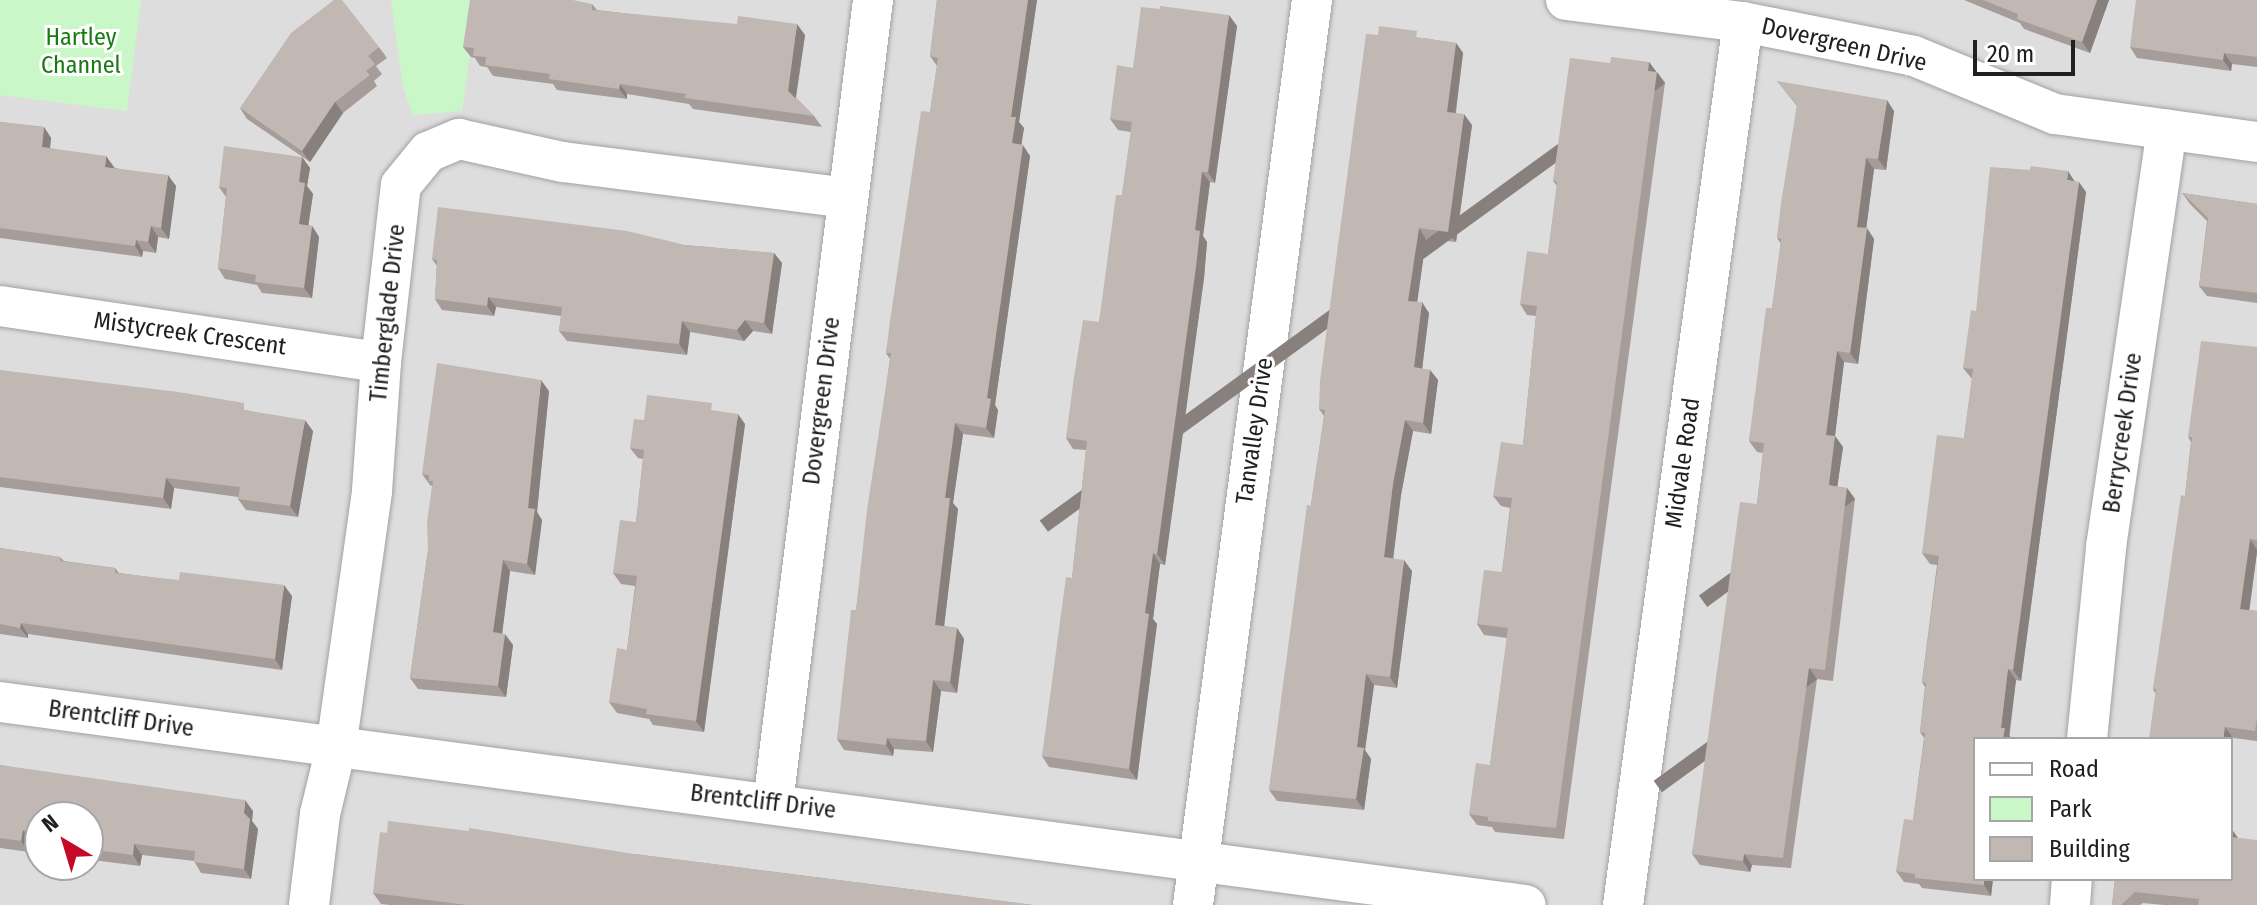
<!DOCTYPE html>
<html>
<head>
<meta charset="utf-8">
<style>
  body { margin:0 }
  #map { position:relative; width:2257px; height:905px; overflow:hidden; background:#f0ece7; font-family:"Fira Sans Condensed",sans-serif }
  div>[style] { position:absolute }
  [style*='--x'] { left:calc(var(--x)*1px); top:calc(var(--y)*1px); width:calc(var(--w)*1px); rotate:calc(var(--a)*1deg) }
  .residential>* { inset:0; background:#dedddd }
  .park>* { inset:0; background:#caf7c7 }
  .roads { filter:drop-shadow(0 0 2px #a1a1a1) drop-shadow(0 0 2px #a1a1a1) }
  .minor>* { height:40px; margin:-20px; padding:0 20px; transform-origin:20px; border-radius:20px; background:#fff }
  .wall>* { inset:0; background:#a69d9a }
  .shaded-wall>* { inset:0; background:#87807d; transform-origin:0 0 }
  .building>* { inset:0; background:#c1b7b3 }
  span { translate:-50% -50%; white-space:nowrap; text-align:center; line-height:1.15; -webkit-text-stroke:6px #fff; paint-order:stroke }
  .park-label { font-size:24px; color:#187b11 }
  .street-label { font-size:24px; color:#202020 }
  .legend { position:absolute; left:1973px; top:737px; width:260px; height:144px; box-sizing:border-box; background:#fff; border:2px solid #a6a6a6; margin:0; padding:10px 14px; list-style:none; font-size:24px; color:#202020 }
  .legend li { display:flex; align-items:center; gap:16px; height:40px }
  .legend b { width:40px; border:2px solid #a6a6a6 }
  .north { position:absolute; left:24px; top:801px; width:80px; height:80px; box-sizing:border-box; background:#fff; border:2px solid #a6a6a6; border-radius:50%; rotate:322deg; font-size:22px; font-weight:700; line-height:32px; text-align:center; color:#202020 }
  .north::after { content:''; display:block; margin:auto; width:28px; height:36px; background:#c60a26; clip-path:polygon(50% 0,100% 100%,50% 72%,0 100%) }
  .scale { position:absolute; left:1973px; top:40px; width:102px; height:36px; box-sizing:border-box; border:4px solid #202020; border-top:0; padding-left:10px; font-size:24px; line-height:28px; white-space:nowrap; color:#202020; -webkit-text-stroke:6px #fff; paint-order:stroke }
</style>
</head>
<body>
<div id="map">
  <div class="residential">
    <i style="clip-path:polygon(evenodd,0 0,2257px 0,2257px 905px,0 905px,0 0,1975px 739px,2231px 739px,2231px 879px,1975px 879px,1975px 739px,0 0,40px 817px,88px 817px,88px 865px,40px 865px,40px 817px)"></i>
  </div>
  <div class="park">
    <i style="clip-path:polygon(0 0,141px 0,127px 111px,0 95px)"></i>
    <i style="clip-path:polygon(391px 0,478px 0,462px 111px,413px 115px,403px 87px)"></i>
  </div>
  <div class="roads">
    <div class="minor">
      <i style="--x:1566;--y:0;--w:178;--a:7.1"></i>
      <i style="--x:1743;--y:22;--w:174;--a:11.2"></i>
      <i style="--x:1914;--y:56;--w:152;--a:22.4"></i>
      <i style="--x:2055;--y:114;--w:204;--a:7.9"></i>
      <i style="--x:0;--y:306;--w:385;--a:8.4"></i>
      <i style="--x:0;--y:702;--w:1539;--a:7.58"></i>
      <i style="--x:2087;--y:739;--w:193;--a:-84.3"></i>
      <i style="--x:2106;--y:547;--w:422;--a:-81.7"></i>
      <i style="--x:773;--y:803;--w:809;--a:-82.9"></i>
      <i style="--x:309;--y:905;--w:92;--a:-83.1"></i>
      <i style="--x:320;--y:814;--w:68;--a:-76.4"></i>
      <i style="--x:336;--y:748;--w:260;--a:-82"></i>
      <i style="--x:372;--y:491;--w:129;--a:-86"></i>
      <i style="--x:381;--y:362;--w:178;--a:-83.6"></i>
      <i style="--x:401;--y:185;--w:43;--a:-50.7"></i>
      <i style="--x:428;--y:152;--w:34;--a:-23"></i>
      <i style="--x:459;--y:139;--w:107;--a:12.5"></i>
      <i style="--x:563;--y:162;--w:286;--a:7.2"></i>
      <i style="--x:1193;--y:905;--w:913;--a:-82.51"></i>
      <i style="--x:1623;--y:905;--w:891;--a:-82.26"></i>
      <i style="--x:2070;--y:905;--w:26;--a:-86"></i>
    </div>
  </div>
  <div class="wall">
    <i style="clip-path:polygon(937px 0,1037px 0,1019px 122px,1024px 128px,1021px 145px,1030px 156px,995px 405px,998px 410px,994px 438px,963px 434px,953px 503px,958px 509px,944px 626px,957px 628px,964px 639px,957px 693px,941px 691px,933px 752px,894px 749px,893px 756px,844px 750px,837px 739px,856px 610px,890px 359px,886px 353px,930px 112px,937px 66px,930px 56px)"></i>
    <i style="clip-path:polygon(1964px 0,2109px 0,2090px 53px,2024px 29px,2020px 23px)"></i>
    <i style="clip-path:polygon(2257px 0,2257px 67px,2232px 64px,2231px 71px,2137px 58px,2130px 47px)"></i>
    <i style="clip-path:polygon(592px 4px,597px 10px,805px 35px,796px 98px,814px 116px,822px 127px,693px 109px,689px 104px,627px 94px,627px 99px,557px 90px,553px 84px,493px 76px,487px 67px,480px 66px,475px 58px,471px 57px,463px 47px)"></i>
    <i style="clip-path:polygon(1160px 9px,1237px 26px,1215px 183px,1210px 182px,1203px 236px,1207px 242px,1204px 278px,1165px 565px,1160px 564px,1153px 619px,1157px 624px,1137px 780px,1049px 767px,1042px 756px,1072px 578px,1086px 450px,1073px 449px,1066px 438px,1099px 322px,1122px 195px,1131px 132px,1118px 130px,1110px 119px)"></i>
    <i style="clip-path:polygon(1422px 38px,1456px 43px,1463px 53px,1456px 113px,1472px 125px,1456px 242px,1426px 239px,1417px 302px,1429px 313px,1422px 369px,1430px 370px,1438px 380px,1431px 434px,1413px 431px,1401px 495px,1393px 558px,1412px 571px,1397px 688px,1374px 685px,1365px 750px,1371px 759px,1364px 810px,1277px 801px,1269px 790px,1324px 416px,1319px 409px)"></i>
    <i style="clip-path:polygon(379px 47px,387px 58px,376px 66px,382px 74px,374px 81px,377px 86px,343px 113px,310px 162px,247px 119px,240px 108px)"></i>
    <i style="clip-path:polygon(1649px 62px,1665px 83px,1564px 839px,1495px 832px,1492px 827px,1477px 825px,1469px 814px,1490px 765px,1507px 638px,1484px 635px,1477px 624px,1502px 572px,1510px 508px,1501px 506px,1493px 496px,1523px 445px,1536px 316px,1527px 315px,1520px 304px,1548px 254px,1557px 186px,1553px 181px,1610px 63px)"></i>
    <i style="clip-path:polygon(1777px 81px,1894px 111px,1886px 170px,1874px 169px,1866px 228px,1874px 239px,1858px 364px,1844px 362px,1835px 436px,1843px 447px,1837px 487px,1847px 488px,1855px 499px,1833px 681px,1817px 679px,1791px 868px,1752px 865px,1750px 872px,1700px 865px,1692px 854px,1757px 504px,1763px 453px,1757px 452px,1749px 441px,1772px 308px,1781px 244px,1777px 238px,1797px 106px)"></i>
    <i style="clip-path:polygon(0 122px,44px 127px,51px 138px,50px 148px,176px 186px,169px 239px,158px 237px,156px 253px,143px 251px,142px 257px,0 238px)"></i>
    <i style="clip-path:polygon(302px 157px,310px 168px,307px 186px,313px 194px,308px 225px,312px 226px,319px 237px,312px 298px,262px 293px,257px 285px,225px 279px,218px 268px,226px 197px,219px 187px)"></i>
    <i style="clip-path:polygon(2075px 181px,2086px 192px,2021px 681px,2016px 680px,1991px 896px,1922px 888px,1919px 884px,1904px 882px,1896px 871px,1913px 820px,1924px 738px,1920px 732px,1925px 687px,1922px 682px,1937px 565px,1930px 564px,1922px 553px,1964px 438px,1972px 379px,1963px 368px,1976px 311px)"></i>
    <i style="clip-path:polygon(2182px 193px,2257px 204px,2257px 303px,2207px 296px,2199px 286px,2207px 221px,2190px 204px)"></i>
    <i style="clip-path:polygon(685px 245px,774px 253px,782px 263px,772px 334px,753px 331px,744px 341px,690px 332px,687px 355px,567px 341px,559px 331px,561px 316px,496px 307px,494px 316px,442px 310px,435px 299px,437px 266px,432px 259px)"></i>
    <i style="clip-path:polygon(2257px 347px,2257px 552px,2249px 610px,2257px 611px,2257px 741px,2233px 738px,2231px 749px,2231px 739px,2155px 693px,2153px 689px,2185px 496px,2191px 442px,2188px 437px)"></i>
    <i style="clip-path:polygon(0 370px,250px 411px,313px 431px,298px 517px,246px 510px,238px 499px,238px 497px,174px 488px,171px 509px,0 487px)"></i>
    <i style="clip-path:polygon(549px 391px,537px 512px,542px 520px,535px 575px,510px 571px,502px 633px,513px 645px,506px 697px,418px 689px,410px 678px,428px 550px,432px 486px,430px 485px,422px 474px)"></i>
    <i style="clip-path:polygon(717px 411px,745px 424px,704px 732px,653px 725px,649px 719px,617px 713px,609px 702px,627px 650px,635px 586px,621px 584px,613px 573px,636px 522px,643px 459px,638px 458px,630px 448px,644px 420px)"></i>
    <i style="clip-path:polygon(0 548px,60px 557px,64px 561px,115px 568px,119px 573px,292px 596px,282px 670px,28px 634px,28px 638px,0 634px)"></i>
    <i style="clip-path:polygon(0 765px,253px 811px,252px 821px,258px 829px,251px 879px,201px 873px,194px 861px,142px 855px,140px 866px,92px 860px,88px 854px,88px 817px,40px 817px,40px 842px,30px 841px,29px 852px,0 848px)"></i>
    <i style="clip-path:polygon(634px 854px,1033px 905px,390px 905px,381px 904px,373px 893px)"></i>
    <i style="clip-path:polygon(2115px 879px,2257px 905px,2164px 905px,2143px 903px,2140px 905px,2112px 905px)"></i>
  </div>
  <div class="shaded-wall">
    <i style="clip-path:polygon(1028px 0,1037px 0,1019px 122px,1024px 128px,1020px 154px,1012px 143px,1011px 117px)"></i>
    <i style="clip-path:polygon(2097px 0,2109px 0,2090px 53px,2082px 42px)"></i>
    <i style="clip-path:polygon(1229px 15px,1237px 26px,1215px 183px,1208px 172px)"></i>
    <i style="clip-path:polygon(797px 24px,805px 35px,795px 102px,788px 91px)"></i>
    <i style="clip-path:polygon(1456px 43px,1463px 53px,1454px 123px,1447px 112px)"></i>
    <i style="clip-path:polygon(2224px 53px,2232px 64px,2231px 71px,2223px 60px)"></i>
    <i style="clip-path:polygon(1649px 62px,1657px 73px,1648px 71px)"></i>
    <i style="left:1657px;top:72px;width:14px;height:763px;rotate:54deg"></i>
    <i style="clip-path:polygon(620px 84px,627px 94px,627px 99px,619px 89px)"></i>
    <i style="clip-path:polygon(1887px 100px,1894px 111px,1886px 170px,1878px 159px)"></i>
    <i style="clip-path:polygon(335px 102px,343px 113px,310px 162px,302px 151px)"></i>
    <i style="clip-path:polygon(1464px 114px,1472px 125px,1456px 242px,1448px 232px)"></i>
    <i style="clip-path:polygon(44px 127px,51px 138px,49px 157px,42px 147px)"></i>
    <i style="clip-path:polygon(1023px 145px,1030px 156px,995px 405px,998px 410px,994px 438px,986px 428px,987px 398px)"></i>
    <i style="clip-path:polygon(106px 156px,114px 167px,112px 178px,105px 167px)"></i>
    <i style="clip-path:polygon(302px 157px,310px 168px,307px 186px,313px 194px,307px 235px,299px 224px,299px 182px)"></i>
    <i style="clip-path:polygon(1866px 158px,1874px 169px,1865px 238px,1857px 227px)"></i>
    <i style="clip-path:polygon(2068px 171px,2075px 182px,2067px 180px)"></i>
    <i style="clip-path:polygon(1202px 172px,1210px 182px,1203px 236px,1207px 242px,1204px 278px,1165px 565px,1157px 554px)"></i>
    <i style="clip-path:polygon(168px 175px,176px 186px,169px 239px,161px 228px)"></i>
    <i style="clip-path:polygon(2079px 182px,2086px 192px,2021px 681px,2013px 670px)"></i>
    <i style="clip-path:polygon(151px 226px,158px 237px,156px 253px,148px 242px)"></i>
    <i style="clip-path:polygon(312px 226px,319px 237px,312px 298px,304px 288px)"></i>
    <i style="clip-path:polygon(1419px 228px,1426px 239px,1416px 311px,1408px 301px)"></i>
    <i style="clip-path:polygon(1867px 228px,1874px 239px,1858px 364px,1850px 353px)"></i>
    <i style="clip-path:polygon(136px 240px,143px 251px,142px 257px,135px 246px)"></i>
    <i style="clip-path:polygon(774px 253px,782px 263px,772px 334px,764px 323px)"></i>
    <i style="clip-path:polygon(488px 297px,496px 307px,494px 316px,487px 306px)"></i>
    <i style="clip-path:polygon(1422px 302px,1429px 313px,1421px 378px,1414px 367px)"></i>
    <i style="clip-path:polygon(745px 320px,753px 331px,744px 341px,737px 330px)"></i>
    <i style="clip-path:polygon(682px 321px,690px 332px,687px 355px,679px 344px)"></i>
    <i style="clip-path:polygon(1837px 351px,1844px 362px,1835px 436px,1843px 447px,1836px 496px,1829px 485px,1826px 435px)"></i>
    <i style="clip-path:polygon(1430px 370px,1438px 380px,1431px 434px,1423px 423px)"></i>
    <i style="clip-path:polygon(541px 380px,549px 391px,537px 512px,542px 520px,535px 575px,527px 564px,528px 508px)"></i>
    <i style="clip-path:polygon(738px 414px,745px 424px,704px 732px,696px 721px)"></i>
    <i style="clip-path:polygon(305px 420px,313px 431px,298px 517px,290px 506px)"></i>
    <i style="clip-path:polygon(1405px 420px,1413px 431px,1401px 495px,1392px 568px,1384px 557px,1393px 484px)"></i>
    <i style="clip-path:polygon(955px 423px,963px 434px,953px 503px,958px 509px,943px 636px,935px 625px,945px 498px)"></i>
    <i style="clip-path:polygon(166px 478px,174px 488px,171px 509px,163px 498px)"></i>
    <i style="left:1847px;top:488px;width:14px;height:183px;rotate:54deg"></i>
    <i style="clip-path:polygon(2250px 539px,2257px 550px,2257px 552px,2248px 620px,2240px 609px)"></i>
    <i style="clip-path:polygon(1153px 553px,1160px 564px,1153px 619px,1157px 624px,1137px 780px,1129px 769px,1145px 613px)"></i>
    <i style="clip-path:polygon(503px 560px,510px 571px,501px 643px,493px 632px)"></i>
    <i style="clip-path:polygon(1404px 560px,1412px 571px,1397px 688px,1390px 677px)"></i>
    <i style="clip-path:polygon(284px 585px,292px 596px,282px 670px,275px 659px)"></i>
    <i style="clip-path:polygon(21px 623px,28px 634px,28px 638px,20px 628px)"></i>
    <i style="clip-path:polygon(957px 628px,964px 639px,957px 693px,950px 682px)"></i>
    <i style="clip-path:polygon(505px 634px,513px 645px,506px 697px,498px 686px)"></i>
    <i style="left:1809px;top:668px;width:14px;height:192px;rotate:54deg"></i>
    <i style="clip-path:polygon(2008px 669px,2016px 680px,2009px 735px,2012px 739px,2003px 739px,2001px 728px)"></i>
    <i style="clip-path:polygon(1366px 674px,1374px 685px,1365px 750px,1371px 759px,1364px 810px,1356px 799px,1357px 747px)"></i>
    <i style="clip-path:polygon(933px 680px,941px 691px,933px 752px,926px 741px)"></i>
    <i style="clip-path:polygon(2225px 727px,2233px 738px,2231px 749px,2231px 739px,2223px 739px)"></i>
    <i style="clip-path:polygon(887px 738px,894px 749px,893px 756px,886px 745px)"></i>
    <i style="clip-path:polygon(245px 800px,253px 811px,252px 821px,258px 829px,251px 879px,244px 869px,244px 813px)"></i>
    <i style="clip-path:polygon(2231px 828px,2238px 838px,2231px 840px)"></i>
    <i style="clip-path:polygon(23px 830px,30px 841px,29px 852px,21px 841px)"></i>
    <i style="clip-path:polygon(134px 844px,142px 855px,140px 866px,133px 855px)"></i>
    <i style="clip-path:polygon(1744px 854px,1752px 865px,1750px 872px,1743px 861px)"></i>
    <i style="clip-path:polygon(1984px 879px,1993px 879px,1991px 896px,1984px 885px)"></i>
  </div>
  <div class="building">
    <i style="clip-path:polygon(334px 0,342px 0,379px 47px,368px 56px,375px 64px,366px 71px,370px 75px,335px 102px,302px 151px,240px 108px,291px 33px)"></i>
    <i style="clip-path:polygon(470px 0,573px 0,592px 4px,592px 10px,737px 24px,738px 16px,797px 24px,788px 91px,814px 116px,685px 98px,686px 94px,620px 84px,619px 89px,549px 79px,550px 74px,485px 65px,486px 57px,473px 56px,474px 48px,463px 47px)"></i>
    <i style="clip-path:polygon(937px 0,1028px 0,1011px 117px,1016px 117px,1012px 143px,1023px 145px,987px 398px,991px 399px,986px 428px,955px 423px,945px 498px,950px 498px,935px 625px,957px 628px,950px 682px,933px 680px,926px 741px,887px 738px,886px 745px,837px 739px,851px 610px,856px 610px,867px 510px,891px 353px,886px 353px,890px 321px,921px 111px,930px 112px,938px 58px,930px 56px)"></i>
    <i style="clip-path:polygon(1983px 0,2097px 0,2082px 42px,2017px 19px,2018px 14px)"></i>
    <i style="clip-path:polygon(2136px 0,2257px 0,2257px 57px,2224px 53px,2223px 60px,2130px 47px)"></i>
    <i style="clip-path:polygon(1160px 6px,1229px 15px,1208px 172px,1202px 172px,1195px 230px,1200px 231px,1196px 267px,1157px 554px,1153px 553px,1145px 613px,1149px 614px,1129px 769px,1042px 756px,1066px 577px,1072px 578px,1087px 441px,1066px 438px,1073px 384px,1083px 320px,1099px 322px,1116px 195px,1122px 195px,1132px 122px,1110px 119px,1117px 65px,1133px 68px,1141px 7px,1160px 9px)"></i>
    <i style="clip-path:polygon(1379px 26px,1417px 31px,1416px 37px,1456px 43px,1447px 112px,1464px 114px,1448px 232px,1419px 228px,1408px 301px,1422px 302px,1414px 367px,1430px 370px,1423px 423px,1405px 420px,1393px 484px,1384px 557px,1404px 560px,1390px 677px,1366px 674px,1357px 747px,1364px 748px,1356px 799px,1269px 790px,1307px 505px,1311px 506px,1325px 410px,1319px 409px,1320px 381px,1366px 34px,1378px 35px)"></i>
    <i style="clip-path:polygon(1611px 57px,1649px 62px,1648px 71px,1657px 72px,1556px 828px,1488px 821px,1488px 817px,1469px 814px,1476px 763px,1490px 765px,1508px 628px,1477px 624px,1484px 570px,1502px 572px,1512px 498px,1493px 496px,1501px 442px,1523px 445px,1537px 306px,1520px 304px,1527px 251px,1548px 254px,1557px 182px,1553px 181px,1570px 58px,1610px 63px)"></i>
    <i style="clip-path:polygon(1777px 81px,1887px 100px,1878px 159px,1866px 158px,1857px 227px,1867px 228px,1850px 353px,1837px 351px,1826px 435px,1835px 436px,1829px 485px,1847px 488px,1825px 670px,1809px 668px,1783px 858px,1744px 854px,1743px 861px,1692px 854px,1740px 502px,1757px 504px,1764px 443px,1749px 441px,1766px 308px,1772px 308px,1781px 239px,1777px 238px,1781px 203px,1797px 105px)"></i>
    <i style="clip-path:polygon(0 122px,44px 127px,42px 147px,106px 156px,105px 167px,168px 175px,161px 228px,151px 226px,148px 242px,136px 240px,135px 246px,0 228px)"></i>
    <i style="clip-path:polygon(224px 146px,302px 157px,299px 182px,305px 183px,299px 224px,312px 226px,304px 288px,255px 282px,256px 275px,218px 268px,227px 188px,219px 187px)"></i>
    <i style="clip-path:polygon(2031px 166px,2068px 171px,2067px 180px,2079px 182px,2013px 670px,2008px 669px,2001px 728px,2005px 728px,2003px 739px,1975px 739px,1975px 879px,1984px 879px,1984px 885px,1915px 878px,1915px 874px,1896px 871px,1904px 819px,1913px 820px,1925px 733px,1920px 732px,1926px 683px,1922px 682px,1939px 556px,1922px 553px,1937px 435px,1964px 438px,1973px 369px,1963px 368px,1971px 310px,1976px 311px,1990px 167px,2030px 170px)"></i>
    <i style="clip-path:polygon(2182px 193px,2257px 204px,2257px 293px,2199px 286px,2208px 218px)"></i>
    <i style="clip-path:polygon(438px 207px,627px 231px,685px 245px,774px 253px,764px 323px,745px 320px,737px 330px,682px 321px,679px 344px,559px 331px,562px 307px,488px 297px,487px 306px,435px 299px,437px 260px,432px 259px)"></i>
    <i style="clip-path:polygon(2201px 341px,2257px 347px,2257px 540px,2250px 539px,2240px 609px,2257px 611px,2257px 718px,2255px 731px,2225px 727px,2223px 739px,2149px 739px,2156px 689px,2153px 689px,2181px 495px,2185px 496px,2192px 437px,2188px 437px)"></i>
    <i style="clip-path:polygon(437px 363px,541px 380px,528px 508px,535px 509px,527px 564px,503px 560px,493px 632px,505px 634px,498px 686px,410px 678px,428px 550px,427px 521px,433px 481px,429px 481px,429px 475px,422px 474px)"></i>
    <i style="clip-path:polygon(0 370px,178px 392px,244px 403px,244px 410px,305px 420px,290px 506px,238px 499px,240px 487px,166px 478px,163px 498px,0 477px)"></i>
    <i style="clip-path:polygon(647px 395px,712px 403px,711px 410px,738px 414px,696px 721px,646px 714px,647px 709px,609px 702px,617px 648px,627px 650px,637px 576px,613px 573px,620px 520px,636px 522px,644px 450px,630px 448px,634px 419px,644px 420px)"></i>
    <i style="clip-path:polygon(0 548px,60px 557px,60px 561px,115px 568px,115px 573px,179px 580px,180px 572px,284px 585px,275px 659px,21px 623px,20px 628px,0 624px)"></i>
    <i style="clip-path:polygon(0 765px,245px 800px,244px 813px,250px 819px,244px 869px,194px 862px,195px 851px,134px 844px,133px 855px,88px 849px,88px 817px,40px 817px,40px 832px,23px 830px,21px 841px,0 838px)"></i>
    <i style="clip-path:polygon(388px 821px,469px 831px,469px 828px,634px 854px,1033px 905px,467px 905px,373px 893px,380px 832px,387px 833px)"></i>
    <i style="clip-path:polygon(2231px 837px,2257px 840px,2257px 905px,2198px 905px,2199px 899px,2135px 892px,2121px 905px,2112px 905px,2115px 879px,2231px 879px)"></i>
  </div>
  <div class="park-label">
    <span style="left:81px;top:52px">Hartley<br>Channel</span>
  </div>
  <div class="street-label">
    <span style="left:1844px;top:45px;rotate:13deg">Dovergreen Drive</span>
    <span style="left:388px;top:313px;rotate:-84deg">Timberglade Drive</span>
    <span style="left:190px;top:334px;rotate:8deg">Mistycreek Crescent</span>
    <span style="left:822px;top:401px;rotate:-83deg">Dovergreen Drive</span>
    <span style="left:1255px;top:431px;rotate:-82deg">Tanvalley Drive</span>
    <span style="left:2123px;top:433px;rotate:-82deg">Berrycreek Drive</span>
    <span style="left:1683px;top:463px;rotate:-82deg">Midvale Road</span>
    <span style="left:121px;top:719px;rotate:8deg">Brentcliff Drive</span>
    <span style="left:763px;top:802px;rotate:7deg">Brentcliff Drive</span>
  </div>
  <ul class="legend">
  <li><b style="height:10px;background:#fff"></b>Road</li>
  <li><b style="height:22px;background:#caf7c7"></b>Park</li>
  <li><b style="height:22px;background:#c1b7b3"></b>Building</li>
  </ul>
  <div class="north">N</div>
  <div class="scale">20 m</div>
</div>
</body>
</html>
